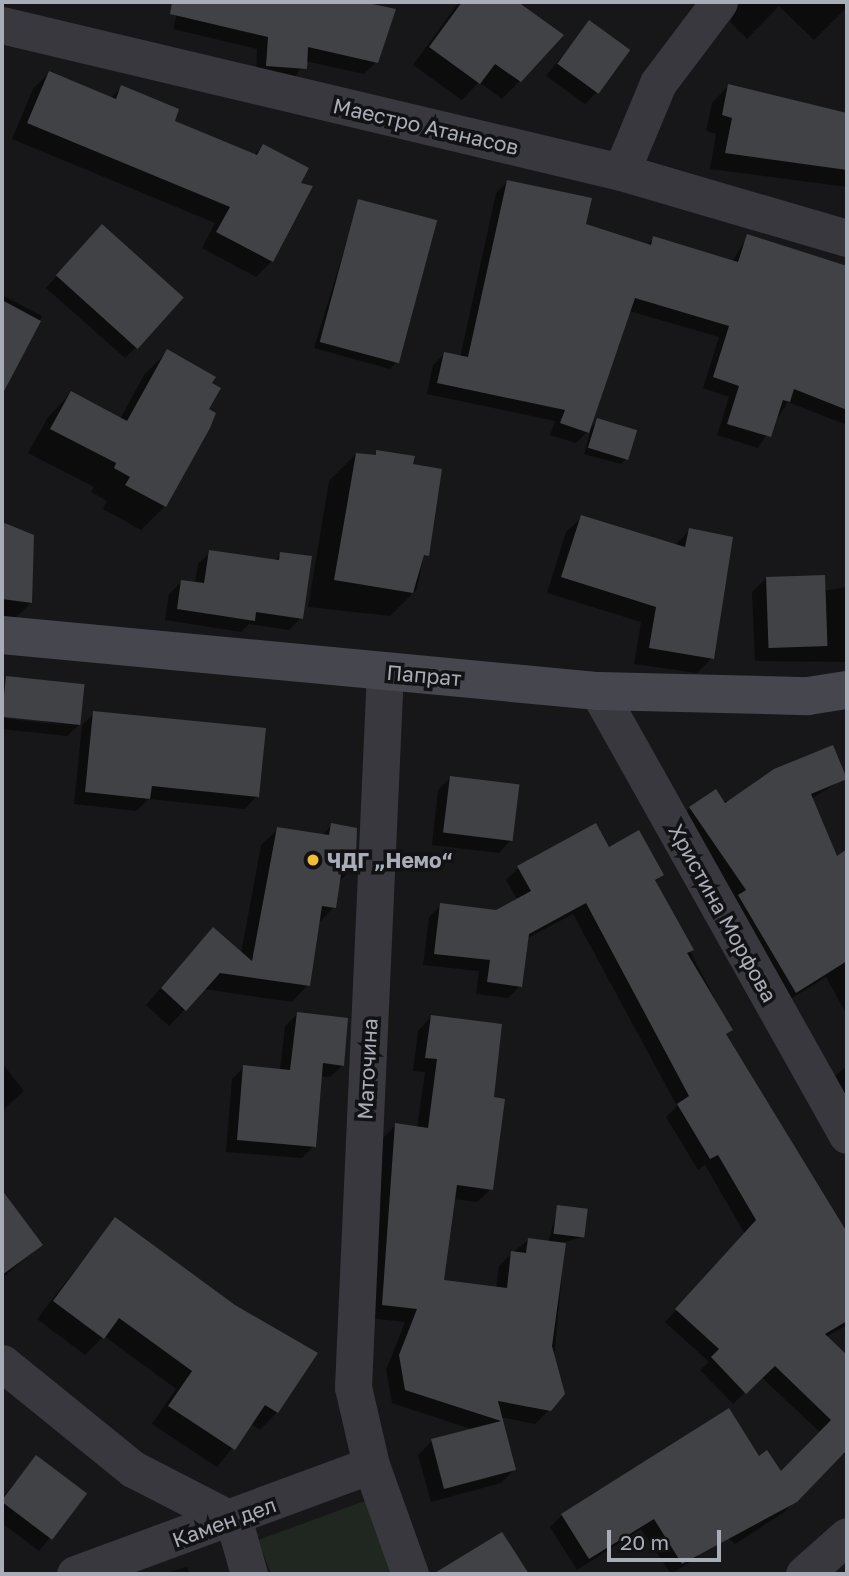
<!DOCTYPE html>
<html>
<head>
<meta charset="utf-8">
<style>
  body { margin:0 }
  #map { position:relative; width:849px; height:1576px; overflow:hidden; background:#171719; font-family:"Golos Text",sans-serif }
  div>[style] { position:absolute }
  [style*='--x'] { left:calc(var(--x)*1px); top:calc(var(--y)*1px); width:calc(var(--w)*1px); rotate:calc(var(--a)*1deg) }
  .green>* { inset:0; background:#1f2720 }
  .shadow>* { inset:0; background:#0007 }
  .building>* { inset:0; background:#414246; transform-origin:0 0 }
  .street>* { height:37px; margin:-18.5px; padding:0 18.5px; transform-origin:18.5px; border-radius:18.5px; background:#38383e }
  .secondary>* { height:38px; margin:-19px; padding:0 19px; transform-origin:19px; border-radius:19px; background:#46474e }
  .dots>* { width:19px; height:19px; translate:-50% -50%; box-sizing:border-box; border:4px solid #121214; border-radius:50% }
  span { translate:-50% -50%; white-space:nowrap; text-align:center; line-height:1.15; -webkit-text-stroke:7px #121214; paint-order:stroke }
  .street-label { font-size:21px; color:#a9adb8 }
  .poi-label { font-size:21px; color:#a9adb8; font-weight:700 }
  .left { translate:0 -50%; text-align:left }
  .frame { position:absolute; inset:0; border:4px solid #a9adb8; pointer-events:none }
  .scale { position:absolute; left:607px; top:1530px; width:114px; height:32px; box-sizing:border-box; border:4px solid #a9adb8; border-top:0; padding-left:9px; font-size:21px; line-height:24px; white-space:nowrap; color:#a9adb8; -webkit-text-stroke:5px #121214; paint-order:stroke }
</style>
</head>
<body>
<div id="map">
  <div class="green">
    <i style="clip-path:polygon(373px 1498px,401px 1574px,271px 1574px,258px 1540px)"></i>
  </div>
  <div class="shadow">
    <i style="clip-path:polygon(180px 2px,355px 2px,394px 10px,376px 62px,364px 74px,305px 61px,293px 80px,256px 78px,257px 49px,173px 29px)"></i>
    <i style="clip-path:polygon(459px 2px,515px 2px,562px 36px,502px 99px,479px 82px,462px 100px,413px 65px)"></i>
    <i style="clip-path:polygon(740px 2px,847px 2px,847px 7px,814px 40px,779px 6px,747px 39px,730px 22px)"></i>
    <i style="clip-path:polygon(589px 22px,597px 92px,585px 104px,546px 76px)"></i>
    <i style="clip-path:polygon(49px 73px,111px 98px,122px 87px,172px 122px,253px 156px,263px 146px,272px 261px,256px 277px,202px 248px,215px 223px,12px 139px,33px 89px)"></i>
    <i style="clip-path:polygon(728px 86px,847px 113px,847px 187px,710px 169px,716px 134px,706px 131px,712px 103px)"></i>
    <i style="clip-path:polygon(507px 182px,584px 225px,646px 245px,654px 238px,732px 262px,748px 236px,847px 268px,847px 425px,788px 402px,758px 448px,717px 435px,729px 397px,703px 388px,719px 337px,629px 311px,588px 430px,598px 420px,627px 458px,621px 464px,584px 454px,591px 428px,576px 443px,550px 435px,555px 421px,427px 394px,433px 365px,444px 354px,460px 358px,496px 193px)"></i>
    <i style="clip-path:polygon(359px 201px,396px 363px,390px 369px,314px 348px)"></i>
    <i style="clip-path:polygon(90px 239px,137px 346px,125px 358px,46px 288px)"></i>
    <i style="clip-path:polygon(2px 295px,42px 316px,2px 390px)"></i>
    <i style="clip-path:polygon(168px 351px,210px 384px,206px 410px,213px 413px,165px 506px,141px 530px,103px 509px,107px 501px,91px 492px,94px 487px,28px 453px,48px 417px,71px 393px,120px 419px,144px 375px)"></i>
    <i style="clip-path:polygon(356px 454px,440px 470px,417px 589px,390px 616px,308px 607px,329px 481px)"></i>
    <i style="clip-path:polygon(582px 517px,674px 546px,690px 530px,712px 658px,697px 673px,634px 664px,641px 622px,547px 593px,566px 532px)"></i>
    <i style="clip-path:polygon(2px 524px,32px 536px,31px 603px,13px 620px,2px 619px)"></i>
    <i style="clip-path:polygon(210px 552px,274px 561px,281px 554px,301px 618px,289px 630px,249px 624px,241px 632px,165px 620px,169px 594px,181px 582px,195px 583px,198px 564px)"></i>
    <i style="clip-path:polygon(766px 578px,823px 591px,847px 587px,847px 662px,755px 661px,752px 592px)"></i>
    <i style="clip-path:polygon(6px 677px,80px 724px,67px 736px,2px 729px,2px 718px,71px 726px,2px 715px)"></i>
    <i style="clip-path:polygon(94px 713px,257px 796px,245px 809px,149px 799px,136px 811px,74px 804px,82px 725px)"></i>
    <i style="clip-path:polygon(450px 778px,511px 840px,499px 853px,432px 845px,438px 790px)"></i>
    <i style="clip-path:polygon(845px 778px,811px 799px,836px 858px,847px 852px,847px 1015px,826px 977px,784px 1003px,679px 820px,690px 808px)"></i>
    <i style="clip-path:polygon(332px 825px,352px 869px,338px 883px,334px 907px,318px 924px,308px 985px,292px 1002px,204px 989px,169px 1026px,146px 1005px,197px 946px,241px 954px,261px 845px,278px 829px,321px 836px)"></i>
    <i style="clip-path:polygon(608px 849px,662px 875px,654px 883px,731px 1029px,725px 1035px,847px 1231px,847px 1325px,826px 1337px,847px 1358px,847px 1457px,842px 1453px,783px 1513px,735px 1544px,718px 1528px,696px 1558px,671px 1574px,641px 1529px,577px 1570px,550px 1527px,562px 1515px,758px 1459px,781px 1474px,821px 1433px,761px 1377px,733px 1404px,700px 1370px,709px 1362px,665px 1322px,745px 1234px,705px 1165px,698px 1170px,666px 1117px,677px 1106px,573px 914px,526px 939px,520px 986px,508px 998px,476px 994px,479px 971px,423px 965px,429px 917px,441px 905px,496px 912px,517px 899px,506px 880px,518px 868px)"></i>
    <i style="clip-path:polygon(297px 1014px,343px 1065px,330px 1077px,320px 1076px,314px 1146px,302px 1158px,226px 1152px,232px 1079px,244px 1067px,280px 1070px,285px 1026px)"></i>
    <i style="clip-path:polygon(431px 1017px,492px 1099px,491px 1189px,477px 1202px,453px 1199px,442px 1282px,496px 1289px,499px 1266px,512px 1253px,528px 1240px,548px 1243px,558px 1207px,582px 1237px,565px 1242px,549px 1410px,535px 1424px,500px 1417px,514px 1470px,501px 1483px,431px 1502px,418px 1455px,432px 1441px,474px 1430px,392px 1403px,386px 1370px,405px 1322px,369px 1318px,382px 1139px,396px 1125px,417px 1128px,425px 1072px,413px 1071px,418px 1031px)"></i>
    <i style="clip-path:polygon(2px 1063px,24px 1091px,2px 1111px)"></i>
    <i style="clip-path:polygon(847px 1066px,847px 1125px,825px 1084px)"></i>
    <i style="clip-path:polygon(2px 1193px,41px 1245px,2px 1278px)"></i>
    <i style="clip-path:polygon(115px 1219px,277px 1412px,260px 1430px,251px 1424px,217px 1467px,152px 1424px,176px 1389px,104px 1336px,85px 1355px,37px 1319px)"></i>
    <i style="clip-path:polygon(36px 1457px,85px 1494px,39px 1551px,2px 1523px,2px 1498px)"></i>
    <i style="clip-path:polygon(187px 1567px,190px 1574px,163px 1574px)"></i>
  </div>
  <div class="building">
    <i style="clip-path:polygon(172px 2px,363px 2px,396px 9px,378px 63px,308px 47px,307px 69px,266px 66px,268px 37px,170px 14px)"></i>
    <i style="clip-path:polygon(462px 2px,518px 2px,564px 35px,521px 82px,495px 64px,480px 84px,429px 47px)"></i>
    <i style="left:589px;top:20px;width:51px;height:54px;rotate:36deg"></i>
    <i style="clip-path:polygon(49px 71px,116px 99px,121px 85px,179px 109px,175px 121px,257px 155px,263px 144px,309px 168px,301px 183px,313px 186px,273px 262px,216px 232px,230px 207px,27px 123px)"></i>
    <i style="clip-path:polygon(728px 84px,847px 113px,847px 170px,725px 153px,732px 118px,722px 115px)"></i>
    <i style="clip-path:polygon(507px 180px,592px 198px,586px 224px,651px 245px,653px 236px,738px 262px,747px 234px,847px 266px,847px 410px,794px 389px,790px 402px,783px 400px,771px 437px,727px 424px,739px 386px,713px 377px,729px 326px,635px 298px,589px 433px,560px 423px,565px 410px,437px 383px,444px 352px,468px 357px)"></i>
    <i style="left:358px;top:199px;width:82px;height:148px;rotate:15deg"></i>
    <i style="left:102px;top:224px;width:110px;height:69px;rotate:42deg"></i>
    <i style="clip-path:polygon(2px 300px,41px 321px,2px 395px)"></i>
    <i style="clip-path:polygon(167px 349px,216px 377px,212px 383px,221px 388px,209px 409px,216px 413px,210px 428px,166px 507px,125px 485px,130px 477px,114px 468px,116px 463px,50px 429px,71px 391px,127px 421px)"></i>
    <i style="left:597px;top:418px;width:42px;height:31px;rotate:17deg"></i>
    <i style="clip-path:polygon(376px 450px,415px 456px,413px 464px,442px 469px,429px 556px,424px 555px,413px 593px,334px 580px,356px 453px,376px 455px)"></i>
    <i style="clip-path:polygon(581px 515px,685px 547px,689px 528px,733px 537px,714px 659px,649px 648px,656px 607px,561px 577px)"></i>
    <i style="clip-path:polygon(2px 522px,34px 535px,32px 603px,2px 599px)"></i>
    <i style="clip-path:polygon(209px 550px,279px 560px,280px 552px,312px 556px,303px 619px,256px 612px,255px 621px,177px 609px,181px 580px,204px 583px)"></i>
    <i style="left:825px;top:575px;width:71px;height:59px;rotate:88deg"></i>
    <i style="left:6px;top:676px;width:79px;height:41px;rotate:6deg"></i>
    <i style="clip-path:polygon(93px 711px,266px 728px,259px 797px,152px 786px,150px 799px,85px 792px)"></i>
    <i style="clip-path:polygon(833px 745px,847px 779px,811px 794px,837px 856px,847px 849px,847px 961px,796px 993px,738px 895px,746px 890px,689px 807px,716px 789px,725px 803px,774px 769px)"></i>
    <i style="left:450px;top:776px;width:70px;height:57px;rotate:7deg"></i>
    <i style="clip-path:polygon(331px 823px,357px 828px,356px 855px,354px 870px,342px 868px,336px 908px,322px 906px,310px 986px,220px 973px,186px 1011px,161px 988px,213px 927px,252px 961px,277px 827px,329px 835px)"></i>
    <i style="clip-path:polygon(596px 823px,609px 847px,639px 830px,664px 875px,655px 880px,694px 950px,687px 953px,733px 1030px,726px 1034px,847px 1232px,847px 1321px,825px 1334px,847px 1355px,847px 1450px,797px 1502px,682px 1564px,654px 1519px,589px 1559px,561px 1514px,729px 1408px,759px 1456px,767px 1450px,781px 1471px,831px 1420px,775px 1366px,746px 1394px,711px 1357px,719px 1349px,675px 1309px,756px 1220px,718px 1155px,710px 1159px,677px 1104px,689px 1096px,586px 903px,529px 934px,522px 987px,487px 982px,490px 960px,434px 954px,440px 903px,496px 910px,531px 891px,517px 866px)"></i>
    <i style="clip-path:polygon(297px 1012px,348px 1018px,344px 1066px,323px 1063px,316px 1147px,237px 1140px,243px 1065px,290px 1070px)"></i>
    <i style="clip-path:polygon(431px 1015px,502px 1024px,494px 1097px,505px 1099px,493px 1190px,457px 1185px,444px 1280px,507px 1288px,511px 1251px,526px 1253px,528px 1238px,566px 1243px,552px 1346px,565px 1394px,551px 1411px,498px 1401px,516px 1470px,444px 1489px,431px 1439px,501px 1421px,405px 1390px,399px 1355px,417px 1309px,382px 1305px,395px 1123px,428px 1128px,437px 1059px,425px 1058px)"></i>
    <i style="clip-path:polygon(2px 1190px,43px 1245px,2px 1275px)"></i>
    <i style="left:557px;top:1205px;width:31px;height:29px;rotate:7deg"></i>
    <i style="clip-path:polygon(115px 1217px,235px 1305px,318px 1353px,278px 1413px,265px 1405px,235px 1450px,168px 1406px,192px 1371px,119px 1318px,104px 1339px,53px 1301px)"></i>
    <i style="left:36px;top:1455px;width:64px;height:58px;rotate:37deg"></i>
    <i style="clip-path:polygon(502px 1532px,529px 1574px,433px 1574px)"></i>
  </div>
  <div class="street">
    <i style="--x:2;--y:25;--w:636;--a:13.36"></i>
    <i style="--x:621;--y:172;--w:235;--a:16.3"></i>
    <i style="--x:621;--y:172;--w:96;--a:-67.4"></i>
    <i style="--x:658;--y:83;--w:101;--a:-53"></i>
    <i style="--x:385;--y:671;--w:717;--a:92.56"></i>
    <i style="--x:353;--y:1387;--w:80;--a:77"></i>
    <i style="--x:371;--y:1465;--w:116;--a:70.3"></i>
    <i style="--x:598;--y:691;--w:509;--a:60.72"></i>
    <i style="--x:2;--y:1363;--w:169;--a:39"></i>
    <i style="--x:133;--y:1469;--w:114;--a:27.2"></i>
    <i style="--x:234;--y:1521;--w:55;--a:74.2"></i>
    <i style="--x:75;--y:1574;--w:315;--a:-20.2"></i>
    <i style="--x:804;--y:1574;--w:57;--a:-41.5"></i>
  </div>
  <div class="secondary">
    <i style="--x:2;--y:635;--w:599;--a:5.37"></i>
    <i style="--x:598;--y:691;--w:210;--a:1.4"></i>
    <i style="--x:808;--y:696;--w:39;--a:-9"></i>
  </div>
  <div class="dots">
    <i style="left:313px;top:860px;background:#f0bd37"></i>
  </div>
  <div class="street-label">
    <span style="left:426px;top:126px;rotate:13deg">Маестро Атанасов</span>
    <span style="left:424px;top:675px;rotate:5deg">Папрат</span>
    <span style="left:723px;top:913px;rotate:61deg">Христина Морфова</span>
    <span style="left:367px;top:1069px;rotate:-87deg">Маточина</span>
    <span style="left:224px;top:1522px;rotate:-20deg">Камен дел</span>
  </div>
  <div class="poi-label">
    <span class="left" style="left:327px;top:860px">ЧДГ „Немо“</span>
  </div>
  <div class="frame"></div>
  <div class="scale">20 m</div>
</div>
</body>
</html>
